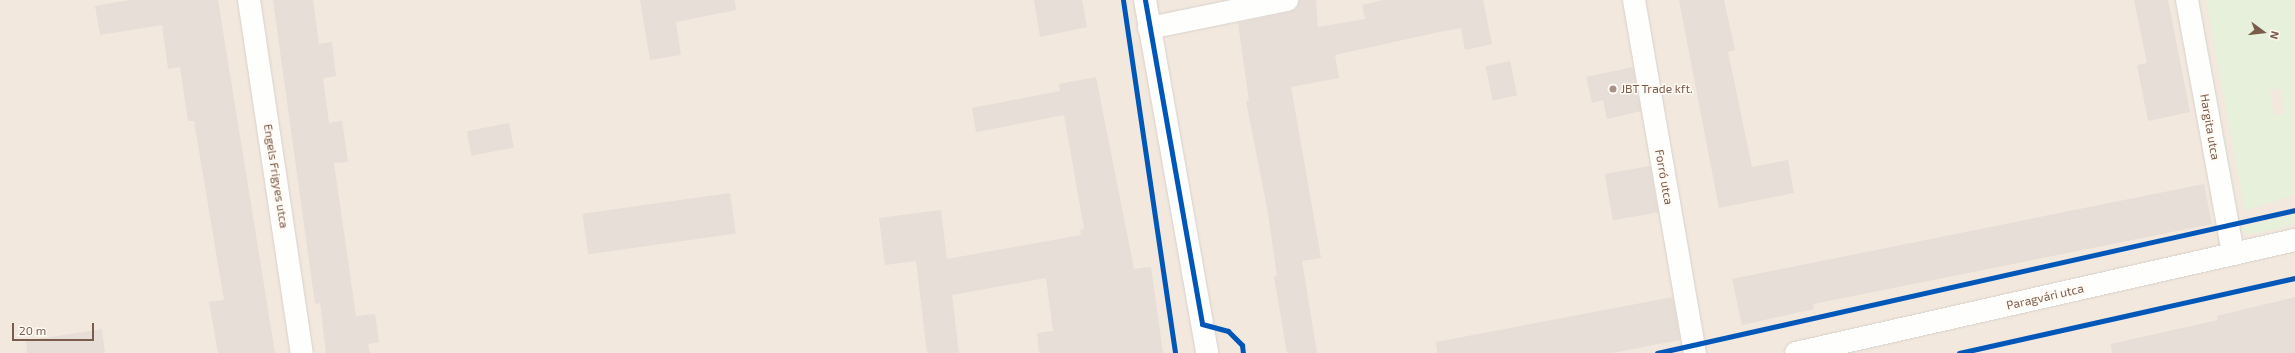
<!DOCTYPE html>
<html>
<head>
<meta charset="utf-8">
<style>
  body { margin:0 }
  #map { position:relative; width:2295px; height:353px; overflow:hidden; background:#f9f5f0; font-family:"Exo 2",sans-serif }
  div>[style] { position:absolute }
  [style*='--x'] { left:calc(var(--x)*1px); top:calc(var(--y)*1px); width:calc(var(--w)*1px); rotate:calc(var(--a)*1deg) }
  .residential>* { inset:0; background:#f2e8de; transform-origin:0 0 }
  .green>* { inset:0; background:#e7f0db }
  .building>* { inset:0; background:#e6ded7; transform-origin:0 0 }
  .roads { filter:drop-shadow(0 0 1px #d7d1cb) drop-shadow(0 0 1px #d7d1cb) }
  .minor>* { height:22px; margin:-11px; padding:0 11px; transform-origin:11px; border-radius:11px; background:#fefefd }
  .tertiary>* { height:22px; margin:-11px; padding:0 11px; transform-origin:11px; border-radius:11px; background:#fefefd }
  .cycleway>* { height:5px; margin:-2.5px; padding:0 2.5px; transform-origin:2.5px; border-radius:2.5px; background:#0057b8 }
  .dots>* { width:11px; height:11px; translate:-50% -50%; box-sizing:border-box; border:2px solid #fffaf3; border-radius:50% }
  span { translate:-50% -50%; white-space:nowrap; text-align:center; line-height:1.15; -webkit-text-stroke:3px #fffaf3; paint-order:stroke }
  .poi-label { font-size:12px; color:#7a5c4d }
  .left { translate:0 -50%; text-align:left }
  .street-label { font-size:12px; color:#7a5c4d }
  .north { position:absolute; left:2243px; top:12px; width:40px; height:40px; -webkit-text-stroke:3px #fffaf3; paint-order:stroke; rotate:105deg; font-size:11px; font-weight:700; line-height:16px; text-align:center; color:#7a5c4d }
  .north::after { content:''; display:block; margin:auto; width:14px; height:18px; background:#7a5c4d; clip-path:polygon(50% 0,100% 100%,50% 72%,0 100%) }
  .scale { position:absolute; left:12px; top:323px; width:82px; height:18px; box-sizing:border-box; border:2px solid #7a5c4d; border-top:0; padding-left:5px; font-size:12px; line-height:14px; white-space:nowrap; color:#7a5c4d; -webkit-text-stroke:3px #fffaf3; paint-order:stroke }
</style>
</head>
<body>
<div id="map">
  <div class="residential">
    <i style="left:0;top:0;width:2295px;height:353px"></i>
  </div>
  <div class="green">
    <i style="clip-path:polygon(2194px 0,2199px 0,2238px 212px,2232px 214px)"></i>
    <i style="clip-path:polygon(evenodd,2206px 0,2295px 0,2295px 194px,2245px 211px,2206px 0,2280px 88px,2285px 113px,2274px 116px,2269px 90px,2280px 88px)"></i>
    <i style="clip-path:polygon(2295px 214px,2295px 224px,2258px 233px,2246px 234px,2238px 228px)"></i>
  </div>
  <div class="building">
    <i style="clip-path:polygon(130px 0,218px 0,275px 353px,218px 353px,209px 302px,224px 300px,194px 121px,188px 121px,180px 67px,168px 69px,162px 25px,100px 35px,95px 6px)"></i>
    <i style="clip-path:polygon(273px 0,313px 0,319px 44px,332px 42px,336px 76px,323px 78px,329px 123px,342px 121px,348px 162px,334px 163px,356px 316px,375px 314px,379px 342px,368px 344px,370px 353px,326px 353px,320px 303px,315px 304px)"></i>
    <i style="clip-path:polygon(640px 0,735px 0,736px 10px,676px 22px,681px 55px,650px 60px)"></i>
    <i style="clip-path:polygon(1034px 0,1082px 0,1087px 27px,1040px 37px)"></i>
    <i style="clip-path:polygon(1299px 0,1316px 0,1318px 27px,1365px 19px,1362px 5px,1383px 0,1483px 0,1492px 44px,1465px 50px,1461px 28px,1439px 32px,1335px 55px,1339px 78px,1291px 87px,1321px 258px,1302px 261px,1317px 353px,1287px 353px,1274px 277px,1277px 276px,1268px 213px,1246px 101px,1249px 101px,1238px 23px,1290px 12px,1296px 9px)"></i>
    <i style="clip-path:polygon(1679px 0,1724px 0,1735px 50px,1728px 52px,1752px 167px,1788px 160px,1794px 193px,1719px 208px)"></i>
    <i style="clip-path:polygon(2134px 0,2168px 0,2190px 112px,2148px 121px,2137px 65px,2147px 63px)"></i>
    <i style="left:1510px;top:61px;width:35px;height:25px;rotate:78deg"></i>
    <i style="clip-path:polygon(1633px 67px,1641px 111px,1607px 119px,1603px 100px,1592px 103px,1586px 77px)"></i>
    <i style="clip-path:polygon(1096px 77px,1134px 269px,1151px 267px,1163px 353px,1039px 353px,1037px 333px,1053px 331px,1046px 278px,952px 295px,959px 353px,927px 353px,916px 261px,885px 265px,879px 218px,941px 210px,947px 259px,1081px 235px,1080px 230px,1084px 229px,1064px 115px,976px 132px,972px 108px,1060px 91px,1059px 84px)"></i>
    <i style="left:509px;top:123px;width:25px;height:43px;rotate:79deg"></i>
    <i style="left:1650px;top:166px;width:47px;height:46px;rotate:80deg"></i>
    <i style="clip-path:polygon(2204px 184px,2212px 224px,1813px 304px,1814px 309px,1742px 325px,1732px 279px)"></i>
    <i style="left:730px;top:193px;width:41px;height:149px;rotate:82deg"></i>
    <i style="clip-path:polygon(1673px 297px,1680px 340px,1612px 353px,1437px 353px,1436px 342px)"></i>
    <i style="clip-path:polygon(2295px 297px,2295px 353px,2112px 353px,2111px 344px,2218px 320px,2217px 316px)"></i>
    <i style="clip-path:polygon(102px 329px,105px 353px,27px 353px,26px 341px)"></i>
  </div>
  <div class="roads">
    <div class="minor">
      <i style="--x:249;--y:0;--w:357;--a:81.5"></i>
      <i style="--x:1634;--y:0;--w:358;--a:80.2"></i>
      <i style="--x:2187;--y:0;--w:258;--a:79.7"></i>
      <i style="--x:1149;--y:28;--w:141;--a:-11.5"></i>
    </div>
    <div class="tertiary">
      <i style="--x:1145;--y:0;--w:358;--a:80"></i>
      <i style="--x:1796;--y:353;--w:512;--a:-12.76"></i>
    </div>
  </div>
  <div class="cycleway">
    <i style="--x:1123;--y:0;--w:357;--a:81.6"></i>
    <i style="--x:1145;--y:0;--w:329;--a:80"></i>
    <i style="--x:1202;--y:324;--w:27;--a:15"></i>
    <i style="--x:1228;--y:331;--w:20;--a:45"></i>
    <i style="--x:1242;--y:345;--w:8;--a:83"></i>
    <i style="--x:1657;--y:353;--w:654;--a:-12.63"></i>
    <i style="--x:1959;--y:353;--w:344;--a:-12.6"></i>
  </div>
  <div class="dots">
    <i style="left:1613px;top:89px;background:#a69286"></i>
  </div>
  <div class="poi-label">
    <span class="left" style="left:1621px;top:89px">JBT Trade kft.</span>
  </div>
  <div class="street-label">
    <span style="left:2210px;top:127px;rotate:80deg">Hargita utca</span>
    <span style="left:276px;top:176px;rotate:81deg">Engels Frigyes utca</span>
    <span style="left:1664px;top:177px;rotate:80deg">Forró utca</span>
    <span style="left:2045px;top:297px;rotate:-13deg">Paragvári utca</span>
  </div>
  <div class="north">N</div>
  <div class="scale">20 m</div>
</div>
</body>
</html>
